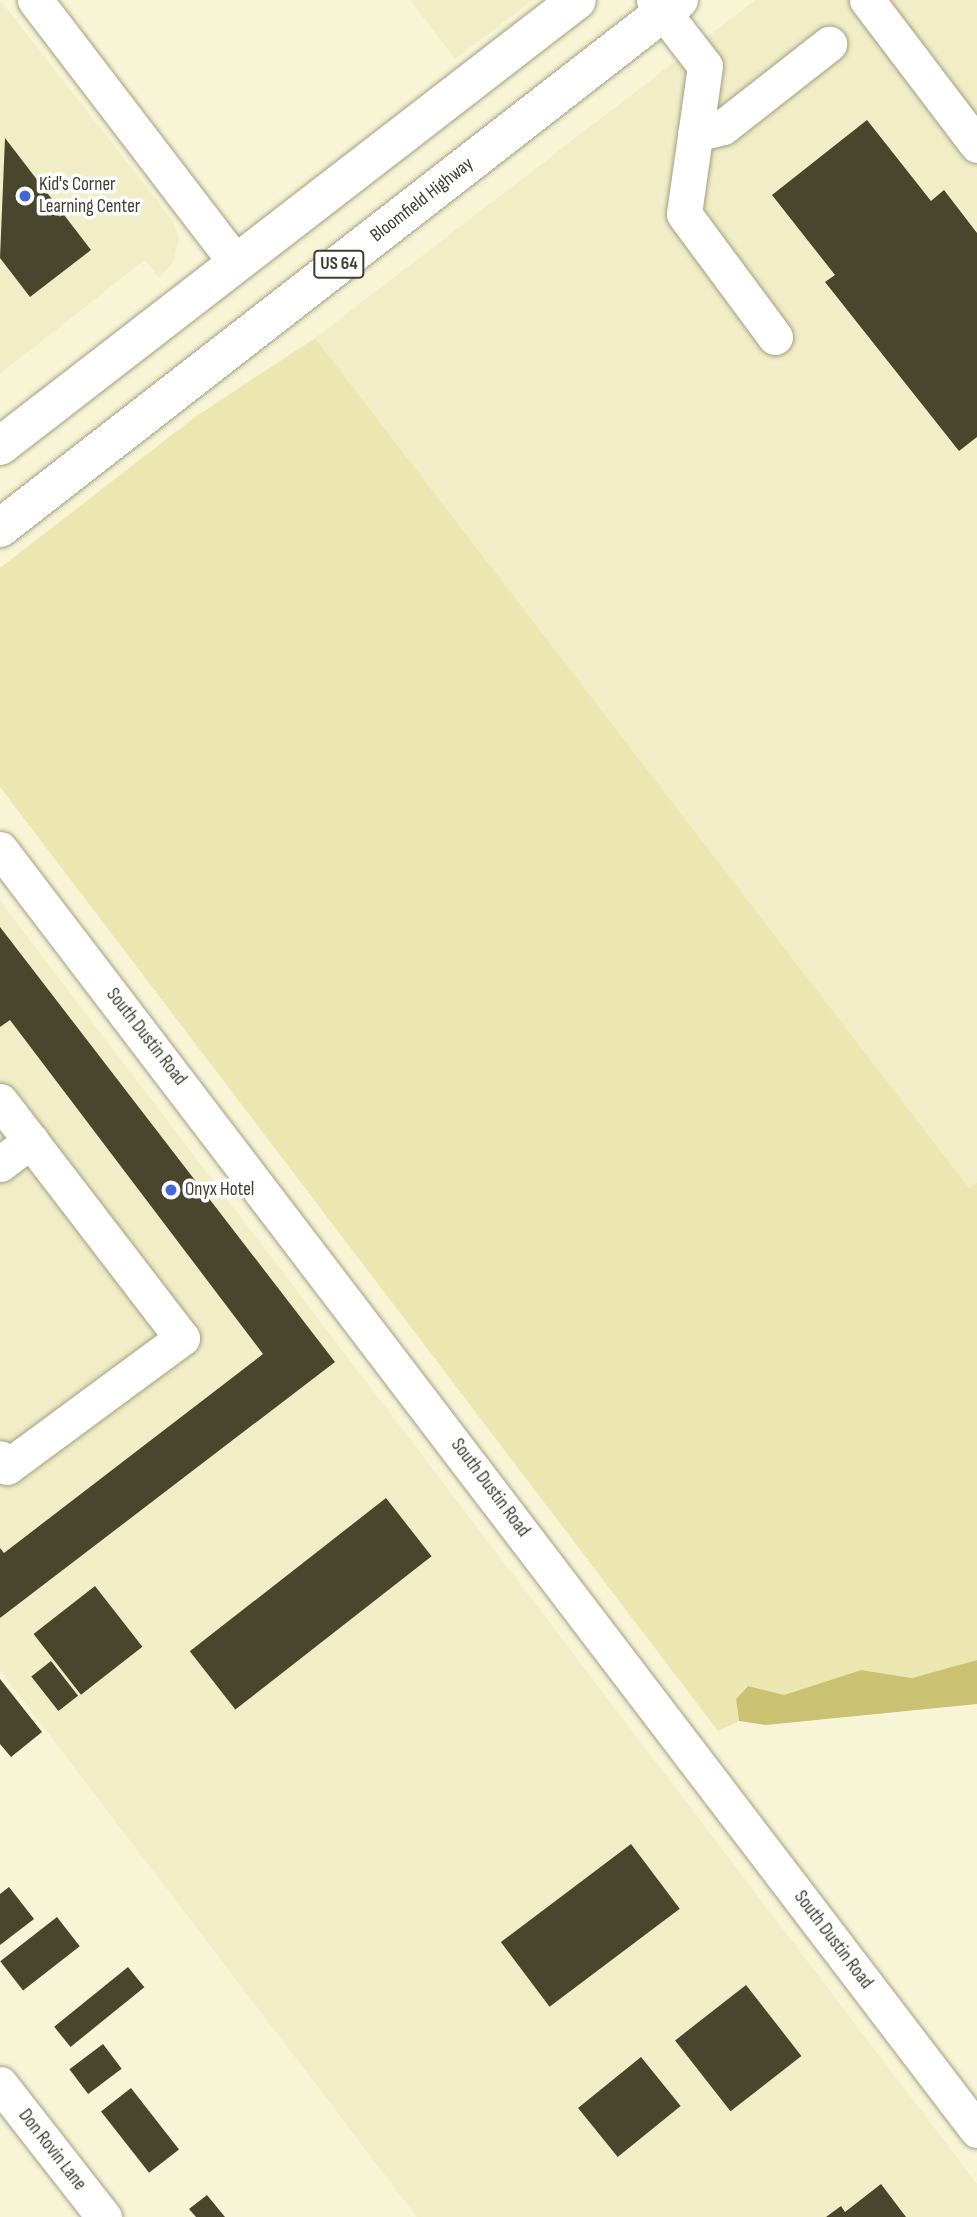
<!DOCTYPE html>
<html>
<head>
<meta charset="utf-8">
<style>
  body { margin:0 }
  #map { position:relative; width:977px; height:2217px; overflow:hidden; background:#f8f5d7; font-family:"Sofia Sans Condensed",sans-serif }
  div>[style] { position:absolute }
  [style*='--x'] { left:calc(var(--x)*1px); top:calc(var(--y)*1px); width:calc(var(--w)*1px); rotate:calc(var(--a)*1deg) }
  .built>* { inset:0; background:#f0edc7 }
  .green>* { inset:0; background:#ece7b0 }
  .forest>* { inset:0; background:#cac272 }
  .building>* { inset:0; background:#48462c; transform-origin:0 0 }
  .roads { filter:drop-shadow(0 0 2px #a2a083) drop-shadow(0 0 2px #a2a083) }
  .minor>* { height:35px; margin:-17.5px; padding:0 17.5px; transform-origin:17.5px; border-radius:17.5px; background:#fff }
  .highway>* { height:38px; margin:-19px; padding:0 19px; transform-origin:19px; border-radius:19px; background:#fff }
  .dots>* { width:19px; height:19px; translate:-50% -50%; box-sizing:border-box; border:4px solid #fff; border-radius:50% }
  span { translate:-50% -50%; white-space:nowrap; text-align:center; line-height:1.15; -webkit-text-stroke:7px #fff; paint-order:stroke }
  .shield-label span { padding:2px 5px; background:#fff; border:2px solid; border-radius:5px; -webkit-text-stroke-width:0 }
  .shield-label { font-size:18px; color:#3f3d31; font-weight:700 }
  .poi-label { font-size:19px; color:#3f3d31 }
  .left { translate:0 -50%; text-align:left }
  .street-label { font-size:19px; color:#3f3d31 }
</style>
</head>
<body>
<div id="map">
  <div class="built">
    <i style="clip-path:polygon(0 0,173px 221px,179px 239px,173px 263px,159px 278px,145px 260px,0 374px)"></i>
    <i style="clip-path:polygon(410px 0,533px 0,455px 59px)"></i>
    <i style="clip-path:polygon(755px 0,977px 0,977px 1182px,969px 1188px,315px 338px)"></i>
    <i style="clip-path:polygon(0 901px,977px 2184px,977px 2217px,417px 2217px,0 1670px)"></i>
  </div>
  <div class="green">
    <i style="clip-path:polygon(315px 338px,969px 1188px,977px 1182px,977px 1660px,912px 1678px,861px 1670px,784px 1695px,747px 1686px,736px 1699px,739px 1721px,718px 1731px,0 787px,0 568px,195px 417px)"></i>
  </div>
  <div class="forest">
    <i style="clip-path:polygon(977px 1660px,977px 1704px,766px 1725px,739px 1721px,736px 1699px,748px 1686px,784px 1695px,861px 1670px,912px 1678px)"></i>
  </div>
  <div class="building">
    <i style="clip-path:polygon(867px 120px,931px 201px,944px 190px,977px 233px,977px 437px,959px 451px,825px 282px,835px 275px,772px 195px)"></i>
    <i style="clip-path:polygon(5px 138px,91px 250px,30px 297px,0 258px)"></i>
    <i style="clip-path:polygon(0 927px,335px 1362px,0 1618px,0 1548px,4px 1553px,263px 1354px,10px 1020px,0 1027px)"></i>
    <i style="left:386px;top:1498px;width:74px;height:249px;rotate:52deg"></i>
    <i style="left:95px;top:1586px;width:77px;height:78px;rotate:52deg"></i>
    <i style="left:51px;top:1661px;width:44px;height:25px;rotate:52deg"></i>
    <i style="clip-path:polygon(0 1679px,42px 1732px,11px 1757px,0 1744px)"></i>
    <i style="left:631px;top:1844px;width:81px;height:163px;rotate:53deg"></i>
    <i style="clip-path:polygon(9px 1887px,34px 1919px,0 1945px,0 1894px)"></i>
    <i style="left:57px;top:1917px;width:37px;height:72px;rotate:52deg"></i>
    <i style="left:128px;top:1967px;width:26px;height:95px;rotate:51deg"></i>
    <i style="left:746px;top:1985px;width:90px;height:90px;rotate:52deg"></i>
    <i style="left:103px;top:2044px;width:31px;height:42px;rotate:53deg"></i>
    <i style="left:641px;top:2057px;width:63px;height:81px;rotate:51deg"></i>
    <i style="left:131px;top:2088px;width:78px;height:38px;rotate:52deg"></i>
    <i style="clip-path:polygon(881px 2184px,906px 2217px,826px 2217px,841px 2206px,845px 2212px)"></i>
    <i style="clip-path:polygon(207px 2195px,225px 2217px,196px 2217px,189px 2209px)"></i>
  </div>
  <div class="roads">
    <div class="minor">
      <i style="--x:35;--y:0;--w:331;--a:52.6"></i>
      <i style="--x:654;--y:0;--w:83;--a:52.3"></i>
      <i style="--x:705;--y:66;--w:149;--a:98.1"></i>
      <i style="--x:684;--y:214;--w:153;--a:53.5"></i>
      <i style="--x:867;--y:0;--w:182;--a:52.8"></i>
      <i style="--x:695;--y:134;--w:29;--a:-14"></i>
      <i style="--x:723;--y:127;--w:135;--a:-38.1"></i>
      <i style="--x:0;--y:849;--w:1611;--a:52.67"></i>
      <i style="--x:0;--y:1101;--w:299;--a:52.5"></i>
      <i style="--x:182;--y:1338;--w:217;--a:143.6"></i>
      <i style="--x:7;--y:1467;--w:11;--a:-128"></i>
      <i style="--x:0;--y:1164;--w:39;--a:-37"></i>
      <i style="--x:0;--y:2084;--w:169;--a:52"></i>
    </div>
    <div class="highway">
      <i style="--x:0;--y:446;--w:729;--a:-37.7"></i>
      <i style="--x:0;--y:528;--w:860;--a:-37.87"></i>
    </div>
  </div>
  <div class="dots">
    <i style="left:25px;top:196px;background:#4566d9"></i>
    <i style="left:171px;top:1190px;background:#4566d9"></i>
  </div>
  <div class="shield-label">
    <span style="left:339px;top:264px">US 64</span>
  </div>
  <div class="poi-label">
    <span class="left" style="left:39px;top:196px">Kid's Corner<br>Learning Center</span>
    <span class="left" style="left:185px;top:1190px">Onyx Hotel</span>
  </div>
  <div class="street-label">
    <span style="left:422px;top:200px;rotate:-38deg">Bloomfield Highway</span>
    <span style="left:146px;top:1037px;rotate:52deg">South Dustin Road</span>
    <span style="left:490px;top:1488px;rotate:53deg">South Dustin Road</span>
    <span style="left:833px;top:1940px;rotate:53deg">South Dustin Road</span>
    <span style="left:52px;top:2150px;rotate:52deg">Don Rovin Lane</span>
  </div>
</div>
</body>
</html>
